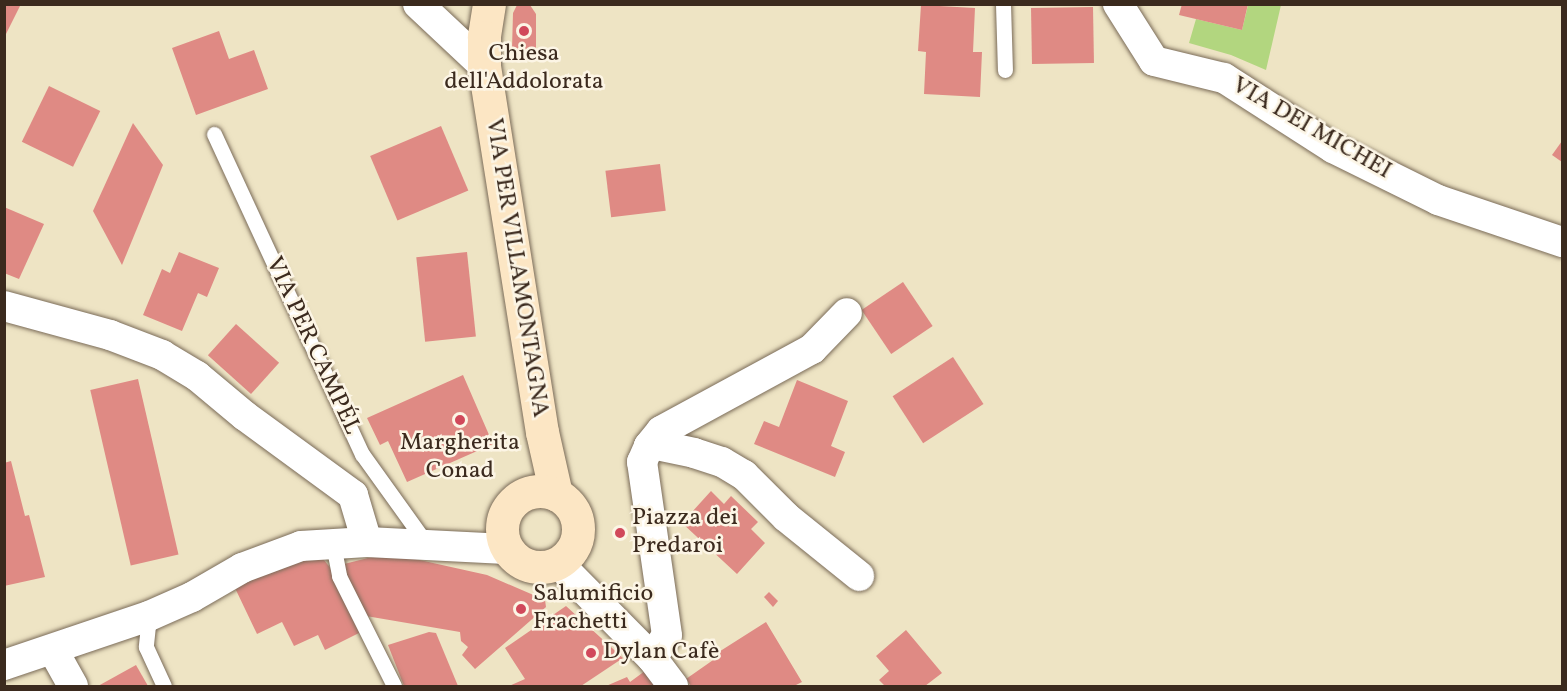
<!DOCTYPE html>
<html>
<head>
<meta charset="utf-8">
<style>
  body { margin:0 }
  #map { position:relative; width:1567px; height:691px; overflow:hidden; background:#eee4c4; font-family:Vollkorn,serif }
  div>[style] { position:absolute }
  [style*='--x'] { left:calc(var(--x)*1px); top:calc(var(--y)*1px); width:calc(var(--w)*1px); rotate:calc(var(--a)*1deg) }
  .green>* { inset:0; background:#b2d67f }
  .building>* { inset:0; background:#df8a84; transform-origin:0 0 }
  .roads { filter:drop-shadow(0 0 2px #7a6b58) drop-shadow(0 0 2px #7a6b58) }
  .lane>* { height:15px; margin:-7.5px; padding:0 7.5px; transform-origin:7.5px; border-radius:7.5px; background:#fff }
  .street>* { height:30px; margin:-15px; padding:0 15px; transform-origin:15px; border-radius:15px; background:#fff }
  .secondary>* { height:33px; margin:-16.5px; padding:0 16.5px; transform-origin:16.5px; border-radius:16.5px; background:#fce6c4 }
  .secondary>.ring { margin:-16.5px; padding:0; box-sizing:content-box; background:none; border:33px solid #fce6c4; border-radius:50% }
  .dots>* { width:16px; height:16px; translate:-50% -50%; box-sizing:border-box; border:3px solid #fcf5e5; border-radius:50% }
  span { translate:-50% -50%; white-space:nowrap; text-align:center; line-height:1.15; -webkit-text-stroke:5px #fcf5e5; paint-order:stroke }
  .poi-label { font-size:24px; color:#3b2a1e }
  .left { translate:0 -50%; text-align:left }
  .street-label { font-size:24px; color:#3b2a1e }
  .frame { position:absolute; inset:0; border:6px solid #3b2a1e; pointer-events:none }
</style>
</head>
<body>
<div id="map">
  <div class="green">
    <i style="clip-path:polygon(1248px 5px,1281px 5px,1266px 70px,1231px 55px,1189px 43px,1196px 19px,1242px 30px)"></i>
  </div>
  <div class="building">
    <i style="clip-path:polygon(4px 4px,21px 4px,4px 38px)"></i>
    <i style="clip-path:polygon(1182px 4px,1248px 4px,1242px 30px,1179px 15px)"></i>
    <i style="clip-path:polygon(517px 5px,530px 5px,536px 14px,536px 50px,512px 49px,513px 13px)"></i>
    <i style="clip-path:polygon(921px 5px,975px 8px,973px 52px,982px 52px,980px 97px,924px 94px,926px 52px,918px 51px)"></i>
    <i style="left:1093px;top:7px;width:56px;height:62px;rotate:89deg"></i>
    <i style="clip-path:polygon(219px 31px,229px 59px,254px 50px,268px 89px,196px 115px,172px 48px)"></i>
    <i style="left:49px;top:86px;width:57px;height:62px;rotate:26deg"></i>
    <i style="clip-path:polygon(133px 123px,163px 165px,122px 265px,93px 211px)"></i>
    <i style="left:441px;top:126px;width:70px;height:77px;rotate:67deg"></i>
    <i style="clip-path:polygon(1562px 141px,1562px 162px,1552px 155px)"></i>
    <i style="left:660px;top:164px;width:47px;height:55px;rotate:83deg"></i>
    <i style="clip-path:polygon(4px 207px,44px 224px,19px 279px,4px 273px)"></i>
    <i style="clip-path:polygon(179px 252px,219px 268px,207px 297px,198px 293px,182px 331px,143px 315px,162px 269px,170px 273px)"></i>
    <i style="left:467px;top:252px;width:85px;height:51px;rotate:84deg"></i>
    <i style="left:903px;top:282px;width:53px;height:50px;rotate:56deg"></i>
    <i style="left:236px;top:324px;width:58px;height:42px;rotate:42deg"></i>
    <i style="left:953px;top:357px;width:56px;height:72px;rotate:57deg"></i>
    <i style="clip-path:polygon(463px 375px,493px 444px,407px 482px,388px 441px,380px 445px,367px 418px)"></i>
    <i style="left:138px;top:379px;width:180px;height:49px;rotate:77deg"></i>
    <i style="clip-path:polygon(797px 380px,848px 401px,831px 446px,845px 452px,835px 477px,754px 444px,764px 421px,779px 427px)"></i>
    <i style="clip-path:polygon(11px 461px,25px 516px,29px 515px,45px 577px,4px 586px,4px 463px)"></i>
    <i style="clip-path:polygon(711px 491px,724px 504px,731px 496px,758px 522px,751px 529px,765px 543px,737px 574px,682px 523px)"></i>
    <i style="clip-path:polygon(316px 550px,332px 570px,361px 632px,325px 650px,318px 635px,294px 646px,282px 622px,257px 634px,235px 588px)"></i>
    <i style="clip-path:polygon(388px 553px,487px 575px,545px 600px,546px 607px,475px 669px,462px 655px,468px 647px,461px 641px,460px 632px,366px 616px,340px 565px)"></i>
    <i style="clip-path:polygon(769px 592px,778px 601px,773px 607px,764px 597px)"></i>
    <i style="clip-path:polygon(566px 606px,623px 658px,581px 686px,509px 686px,525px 679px,505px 648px)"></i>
    <i style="clip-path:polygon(766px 622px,802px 682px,794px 686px,691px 686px,686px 679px,716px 658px,714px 655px)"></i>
    <i style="clip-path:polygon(906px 630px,942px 673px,925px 686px,885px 686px,879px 680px,889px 671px,876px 656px)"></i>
    <i style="clip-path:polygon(429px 632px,436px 633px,458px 686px,404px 686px,388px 645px)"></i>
    <i style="clip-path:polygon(136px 665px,148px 686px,98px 686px)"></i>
    <i style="clip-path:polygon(649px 668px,665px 686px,606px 686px,627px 677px,630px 682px)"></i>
  </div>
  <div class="roads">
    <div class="lane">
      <i style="--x:1003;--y:4;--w:66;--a:88.3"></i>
      <i style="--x:214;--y:134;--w:353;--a:65.2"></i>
      <i style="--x:362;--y:454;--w:113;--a:54.3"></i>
      <i style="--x:333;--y:544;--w:33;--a:79"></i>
      <i style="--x:339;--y:576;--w:123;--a:63.4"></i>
      <i style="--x:149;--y:616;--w:31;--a:96"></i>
      <i style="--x:146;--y:647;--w:43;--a:65.2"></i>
    </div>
    <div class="street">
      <i style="--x:418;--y:4;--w:91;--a:43.2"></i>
      <i style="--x:1118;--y:4;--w:67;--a:57.7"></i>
      <i style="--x:1154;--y:61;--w:72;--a:13.7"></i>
      <i style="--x:1224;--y:78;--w:130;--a:32.7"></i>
      <i style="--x:1333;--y:148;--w:117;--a:26.3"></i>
      <i style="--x:1438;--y:200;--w:131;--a:18.7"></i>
      <i style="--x:4;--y:306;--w:110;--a:15.3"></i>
      <i style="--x:110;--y:335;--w:56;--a:21"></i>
      <i style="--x:162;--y:355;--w:41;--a:31"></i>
      <i style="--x:197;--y:376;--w:62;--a:39.8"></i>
      <i style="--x:245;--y:416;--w:134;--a:36.2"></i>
      <i style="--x:353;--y:495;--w:49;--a:73.4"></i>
      <i style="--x:649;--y:446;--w:8;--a:-7"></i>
      <i style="--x:657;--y:445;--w:38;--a:12"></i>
      <i style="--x:694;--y:453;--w:29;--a:18"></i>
      <i style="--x:722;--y:462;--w:26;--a:31"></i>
      <i style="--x:744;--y:475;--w:59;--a:45"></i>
      <i style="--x:786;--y:517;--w:94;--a:38.9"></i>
      <i style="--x:559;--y:564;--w:132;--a:45.3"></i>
      <i style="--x:652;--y:658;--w:35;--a:53"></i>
      <i style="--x:53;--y:650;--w:41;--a:60.9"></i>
      <i style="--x:652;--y:658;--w:27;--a:-57"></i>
      <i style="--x:667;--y:635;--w:175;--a:-98.2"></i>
      <i style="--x:642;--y:462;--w:17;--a:-66"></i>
      <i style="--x:649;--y:446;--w:19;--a:-51"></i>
      <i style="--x:661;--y:431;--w:172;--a:-28.5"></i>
      <i style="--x:812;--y:349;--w:50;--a:-45.8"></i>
      <i style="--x:4;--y:665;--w:153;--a:-18.7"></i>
      <i style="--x:149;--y:616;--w:47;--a:-23.8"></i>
      <i style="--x:192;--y:597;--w:58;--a:-30.1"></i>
      <i style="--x:242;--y:568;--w:63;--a:-20.4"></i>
      <i style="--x:301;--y:546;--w:66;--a:-3.5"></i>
      <i style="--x:367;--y:542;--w:139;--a:2.9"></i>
    </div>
    <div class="secondary">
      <i style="--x:489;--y:4;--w:33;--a:99"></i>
      <i style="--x:484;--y:37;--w:29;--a:90"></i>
      <i style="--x:484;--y:66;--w:371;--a:81"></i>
      <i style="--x:542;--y:432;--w:64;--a:77.3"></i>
      <i class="ring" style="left:502px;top:491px;width:43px;height:43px"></i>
    </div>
  </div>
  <div class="dots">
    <i style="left:524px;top:31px;background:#d1495b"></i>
    <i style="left:460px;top:420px;background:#d1495b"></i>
    <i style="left:620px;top:533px;background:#d1495b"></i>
    <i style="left:521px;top:609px;background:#d1495b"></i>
    <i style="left:591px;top:653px;background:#d1495b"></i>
  </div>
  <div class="poi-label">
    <span style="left:524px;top:69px">Chiesa<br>dell'Addolorata</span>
    <span style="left:460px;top:458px">Margherita<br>Conad</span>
    <span class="left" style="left:632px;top:533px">Piazza dei<br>Predaroi</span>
    <span class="left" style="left:533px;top:609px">Salumificio<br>Frachetti</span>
    <span class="left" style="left:603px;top:653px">Dylan Cafè</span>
  </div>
  <div class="street-label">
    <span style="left:1311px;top:129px;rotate:30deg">VIA DEI MICHEI</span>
    <span style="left:516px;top:268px;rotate:81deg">VIA PER VILLAMONTAGNA</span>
    <span style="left:312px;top:346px;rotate:65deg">VIA PER CAMPÉL</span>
  </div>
  <div class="frame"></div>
</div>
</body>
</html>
